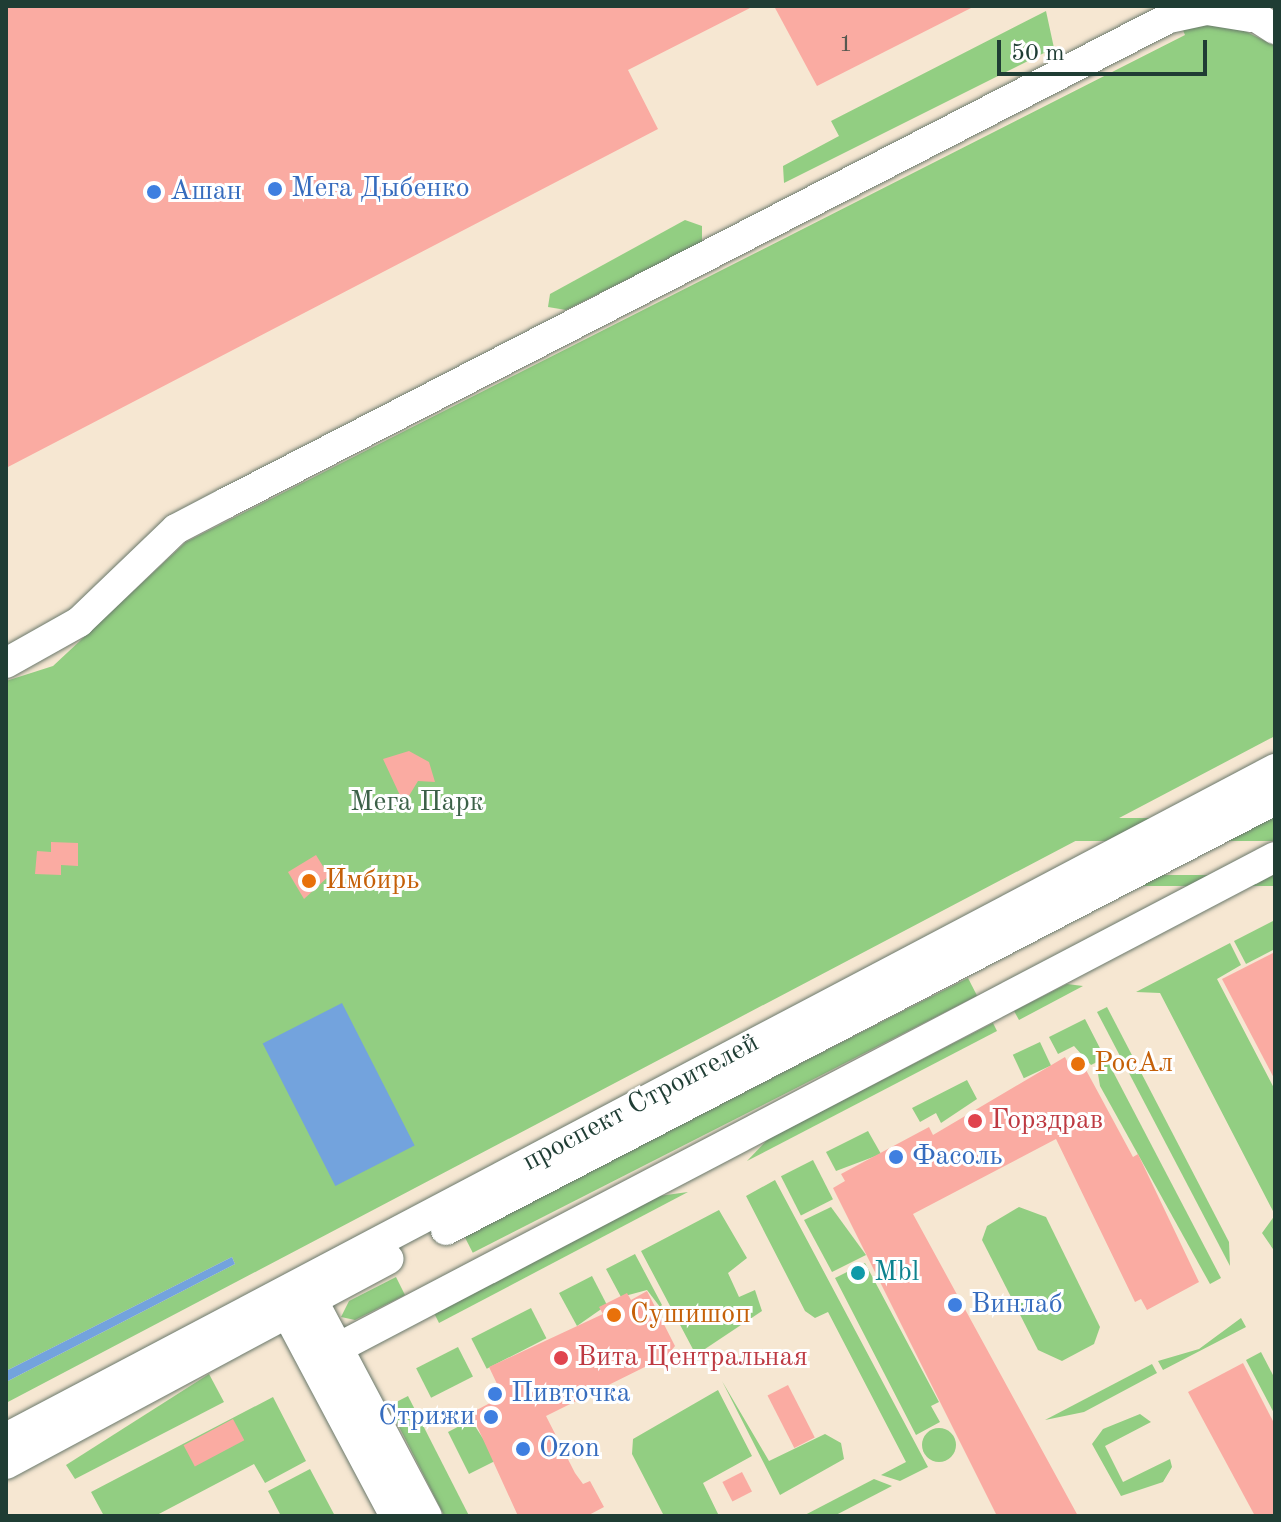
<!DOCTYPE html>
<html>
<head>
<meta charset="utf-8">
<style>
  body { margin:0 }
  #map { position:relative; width:1281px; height:1522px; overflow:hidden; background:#f6e7d2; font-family:"Old Standard TT",serif }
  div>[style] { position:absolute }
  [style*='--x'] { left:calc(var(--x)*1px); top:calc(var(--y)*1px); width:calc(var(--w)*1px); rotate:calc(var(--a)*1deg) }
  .green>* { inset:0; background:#92ce82; transform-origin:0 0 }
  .round { border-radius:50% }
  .water>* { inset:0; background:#73a3dd; transform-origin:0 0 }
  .building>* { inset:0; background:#faaba2; transform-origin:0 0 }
  .roads { filter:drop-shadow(0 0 2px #6a786b) drop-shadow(0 0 2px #6a786b) }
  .minor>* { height:30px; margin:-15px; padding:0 15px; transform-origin:15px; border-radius:15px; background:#fff }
  .dots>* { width:22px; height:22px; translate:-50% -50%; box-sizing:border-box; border:4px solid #fff; border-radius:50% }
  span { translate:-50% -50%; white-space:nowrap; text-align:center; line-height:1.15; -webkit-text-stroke:6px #fff; paint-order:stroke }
  .number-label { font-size:24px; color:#565850 }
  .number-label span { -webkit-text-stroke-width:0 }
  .shop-label { font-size:28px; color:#366cbe }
  .left { translate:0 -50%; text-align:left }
  .right { translate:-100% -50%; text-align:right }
  .park-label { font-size:28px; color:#3c6148 }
  .food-label { font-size:28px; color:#c56008 }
  .street-label { font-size:28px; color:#1f3d34 }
  .health-label { font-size:28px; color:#be3a42 }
  .culture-label { font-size:28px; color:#0d838f }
  .frame { position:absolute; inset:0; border:8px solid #1f3d34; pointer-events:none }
  .scale { position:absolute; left:997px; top:40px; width:210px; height:36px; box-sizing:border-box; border:4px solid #1f3d34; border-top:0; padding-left:10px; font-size:24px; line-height:28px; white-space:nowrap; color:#1f3d34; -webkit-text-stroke:6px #fff; paint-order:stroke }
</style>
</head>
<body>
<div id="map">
  <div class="green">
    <i style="clip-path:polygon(1046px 11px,1054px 48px,784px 183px,783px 166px,839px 136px,831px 121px)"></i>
    <i style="clip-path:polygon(1227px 22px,1275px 46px,1275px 736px,6px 1403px,6px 1382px,235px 1264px,232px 1257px,6px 1371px,6px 681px,53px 666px,186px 542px,1185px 35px,1182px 28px)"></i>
    <i style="clip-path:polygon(685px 220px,702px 226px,702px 242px,566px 310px,548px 307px,550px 294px)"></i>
    <i style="left:1275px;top:818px;width:23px;height:319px;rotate:90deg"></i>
    <i style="left:1275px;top:875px;width:11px;height:166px;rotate:90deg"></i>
    <i style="clip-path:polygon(1275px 920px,1275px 949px,1246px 964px,1234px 941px)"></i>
    <i style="clip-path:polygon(1230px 943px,1241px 965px,1217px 979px,1275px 1090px,1275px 1252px,1262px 1233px,1275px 1215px,1160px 993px,1136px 992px)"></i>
    <i style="left:968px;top:978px;width:20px;height:566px;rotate:63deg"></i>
    <i style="clip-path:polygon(1067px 984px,1083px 986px,1019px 1020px,1014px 1011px)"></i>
    <i style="clip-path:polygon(1107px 1007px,1229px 1242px,1230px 1266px,1097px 1012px)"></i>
    <i style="clip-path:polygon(1085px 1019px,1105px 1058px,1091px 1065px,1074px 1046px,1058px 1054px,1049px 1037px)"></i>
    <i style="clip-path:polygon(993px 1023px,997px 1031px,747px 1161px,768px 1139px)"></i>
    <i style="left:1040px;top:1042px;width:26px;height:30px;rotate:65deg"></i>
    <i style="clip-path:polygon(1108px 1062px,1221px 1278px,1210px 1284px,1100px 1086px,1097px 1068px)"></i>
    <i style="clip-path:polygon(967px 1080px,977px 1099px,941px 1123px,936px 1113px,920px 1122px,912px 1108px)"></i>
    <i style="clip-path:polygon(868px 1131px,881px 1154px,836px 1171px,826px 1152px)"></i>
    <i style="left:813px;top:1160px;width:44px;height:36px;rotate:63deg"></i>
    <i style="clip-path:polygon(775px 1180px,928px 1467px,900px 1481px,881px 1475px,906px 1462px,828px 1312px,815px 1318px,805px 1311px,746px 1196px)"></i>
    <i style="clip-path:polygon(688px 1192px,439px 1323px,434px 1313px,659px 1196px)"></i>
    <i style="clip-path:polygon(831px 1207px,866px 1255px,832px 1272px,804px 1220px)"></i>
    <i style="clip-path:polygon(1019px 1207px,1046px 1217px,1100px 1327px,1094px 1344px,1062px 1361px,1038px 1350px,982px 1240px,987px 1226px)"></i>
    <i style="clip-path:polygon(719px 1210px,747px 1258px,728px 1273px,739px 1297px,755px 1290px,762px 1311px,696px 1355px,641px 1251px)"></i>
    <i style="clip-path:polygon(635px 1254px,662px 1305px,660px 1307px,647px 1290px,621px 1297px,606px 1269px)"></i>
    <i style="clip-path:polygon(865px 1263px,939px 1402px,931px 1406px,940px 1422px,916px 1435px,835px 1278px)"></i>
    <i style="clip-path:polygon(592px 1276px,607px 1305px,577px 1326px,559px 1293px)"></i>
    <i style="clip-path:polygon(396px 1277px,405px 1295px,355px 1320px,341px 1317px,349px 1301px)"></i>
    <i style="left:531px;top:1308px;width:34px;height:67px;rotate:63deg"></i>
    <i style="clip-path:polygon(1241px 1318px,1246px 1327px,1163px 1370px,1158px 1361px,1199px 1349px)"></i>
    <i style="left:458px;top:1347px;width:33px;height:47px;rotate:63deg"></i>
    <i style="clip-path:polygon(1261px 1352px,1275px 1379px,1275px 1415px,1246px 1360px)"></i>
    <i style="clip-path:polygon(1152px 1364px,1157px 1373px,1084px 1412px,1045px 1420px)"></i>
    <i style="clip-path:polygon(209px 1374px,224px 1402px,75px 1479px,66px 1465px)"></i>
    <i style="clip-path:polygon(722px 1381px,769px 1461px,825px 1434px,841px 1443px,844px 1459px,780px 1495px)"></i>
    <i style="clip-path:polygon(718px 1390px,752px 1456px,703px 1483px,719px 1516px,664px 1516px,632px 1454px,633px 1439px)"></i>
    <i style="left:408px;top:1396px;width:135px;height:22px;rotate:63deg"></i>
    <i style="clip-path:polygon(273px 1397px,306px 1461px,265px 1483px,254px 1464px,155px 1516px,104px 1516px,91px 1492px)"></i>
    <i style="clip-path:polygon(1140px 1414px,1151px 1422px,1105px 1446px,1123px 1482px,1170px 1459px,1172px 1467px,1163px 1482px,1121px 1496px,1092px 1444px,1103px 1429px)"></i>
    <i style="clip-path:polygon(471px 1420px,497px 1460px,469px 1474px,448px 1432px)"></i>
    <i class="round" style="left:922px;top:1428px;width:34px;height:34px"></i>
    <i style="clip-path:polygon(310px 1469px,335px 1516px,281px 1516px,268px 1491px)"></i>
    <i style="clip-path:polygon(874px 1479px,892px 1486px,834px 1516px,803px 1516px)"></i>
  </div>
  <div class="water">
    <i style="left:342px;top:1003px;width:160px;height:89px;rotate:63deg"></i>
    <i style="clip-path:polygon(232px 1257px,235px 1264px,6px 1382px,6px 1371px)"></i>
  </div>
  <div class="building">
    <i style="clip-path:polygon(6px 6px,754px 6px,628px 70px,658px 129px,6px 468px)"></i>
    <i style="clip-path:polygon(774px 6px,975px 6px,817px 86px)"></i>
    <i style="clip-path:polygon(409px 751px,429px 762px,435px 782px,418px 781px,404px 804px,383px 759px)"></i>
    <i style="clip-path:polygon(51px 842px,78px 843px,78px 866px,61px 865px,61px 875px,35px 874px,37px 851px,51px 852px)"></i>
    <i style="clip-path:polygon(316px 855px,329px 876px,304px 899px,288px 872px)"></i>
    <i style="clip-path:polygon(1275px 952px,1275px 1080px,1222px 979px)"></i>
    <i style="clip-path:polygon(1065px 1057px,1068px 1063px,1079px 1057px,1133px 1157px,1138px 1154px,1199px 1282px,1147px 1310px,1141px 1299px,1135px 1302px,1056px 1139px,913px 1214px,1078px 1516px,997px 1516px,833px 1188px,845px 1181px,841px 1174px,929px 1127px,933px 1135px)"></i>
    <i style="clip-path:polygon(647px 1291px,675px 1346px,667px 1356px,546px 1416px,575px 1473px,583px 1484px,590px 1481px,604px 1507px,587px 1516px,518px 1516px,471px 1413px,490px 1403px,485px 1393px,498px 1386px,489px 1367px,603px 1314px,599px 1307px,627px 1293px,631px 1300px)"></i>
    <i style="clip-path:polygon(1243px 1363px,1275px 1425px,1275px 1516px,1255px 1516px,1188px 1392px)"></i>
    <i style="left:788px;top:1385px;width:59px;height:23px;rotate:63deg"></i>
    <i style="left:233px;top:1419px;width:24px;height:56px;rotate:62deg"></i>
    <i style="left:742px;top:1472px;width:22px;height:22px;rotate:63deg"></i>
  </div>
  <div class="roads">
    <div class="minor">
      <i style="--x:1239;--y:6;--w:43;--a:32.6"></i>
      <i style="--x:6;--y:663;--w:84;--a:-29.3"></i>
      <i style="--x:79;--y:622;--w:134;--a:-43.8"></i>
      <i style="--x:176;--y:529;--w:56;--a:-27.5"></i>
      <i style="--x:226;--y:503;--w:1060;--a:-27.22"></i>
      <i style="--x:1169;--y:18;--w:39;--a:-12"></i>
      <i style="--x:1207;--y:10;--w:44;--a:9.2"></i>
      <i style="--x:446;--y:1230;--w:934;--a:-27.42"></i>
      <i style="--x:297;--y:1294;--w:17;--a:24"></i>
      <i style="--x:313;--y:1301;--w:243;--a:62.1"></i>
      <i style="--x:288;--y:1296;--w:19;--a:90"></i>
      <i style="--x:288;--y:1315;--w:228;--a:62"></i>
      <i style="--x:313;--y:1361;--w:1086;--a:-27.65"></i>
      <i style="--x:6;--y:1438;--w:1435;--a:-27.8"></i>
      <i style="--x:6;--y:1464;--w:434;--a:-28.2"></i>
    </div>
  </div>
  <div class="dots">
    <i style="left:275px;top:189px;background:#3f7fe0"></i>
    <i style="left:154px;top:192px;background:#3f7fe0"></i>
    <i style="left:309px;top:881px;background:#e8710a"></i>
    <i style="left:1078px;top:1064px;background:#e8710a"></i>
    <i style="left:975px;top:1121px;background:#e0444e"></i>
    <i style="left:896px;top:1157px;background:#3f7fe0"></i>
    <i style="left:858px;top:1273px;background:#0f9aa8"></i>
    <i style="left:955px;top:1305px;background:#3f7fe0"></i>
    <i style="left:614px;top:1315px;background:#e8710a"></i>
    <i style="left:561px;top:1358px;background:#e0444e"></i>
    <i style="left:495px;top:1394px;background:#3f7fe0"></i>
    <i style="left:491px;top:1417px;background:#3f7fe0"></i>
    <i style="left:523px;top:1449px;background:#3f7fe0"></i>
  </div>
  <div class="number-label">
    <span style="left:846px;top:46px">1</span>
  </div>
  <div class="shop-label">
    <span class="left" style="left:291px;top:189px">Мега Дыбенко</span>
    <span class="left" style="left:170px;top:192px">Ашан</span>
    <span class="left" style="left:912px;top:1157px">Фасоль</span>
    <span class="left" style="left:971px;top:1305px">Винлаб</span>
    <span class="left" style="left:511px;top:1394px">Пивточка</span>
    <span class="right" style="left:475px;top:1417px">Стрижи</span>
    <span class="left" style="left:539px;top:1449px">Ozon</span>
  </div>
  <div class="park-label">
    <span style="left:417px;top:803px">Мега Парк</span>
  </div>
  <div class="food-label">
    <span class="left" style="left:325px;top:881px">Имбирь</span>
    <span class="left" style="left:1094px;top:1064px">РосАл</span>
    <span class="left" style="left:630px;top:1315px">Сушишоп</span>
  </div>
  <div class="street-label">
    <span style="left:641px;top:1103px;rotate:-28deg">проспект Строителей</span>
  </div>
  <div class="health-label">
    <span class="left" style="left:991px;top:1121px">Горздрав</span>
    <span class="left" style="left:577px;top:1358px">Вита Центральная</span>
  </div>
  <div class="culture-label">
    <span class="left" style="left:874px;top:1273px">Mbl</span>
  </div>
  <div class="frame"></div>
  <div class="scale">50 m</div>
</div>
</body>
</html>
